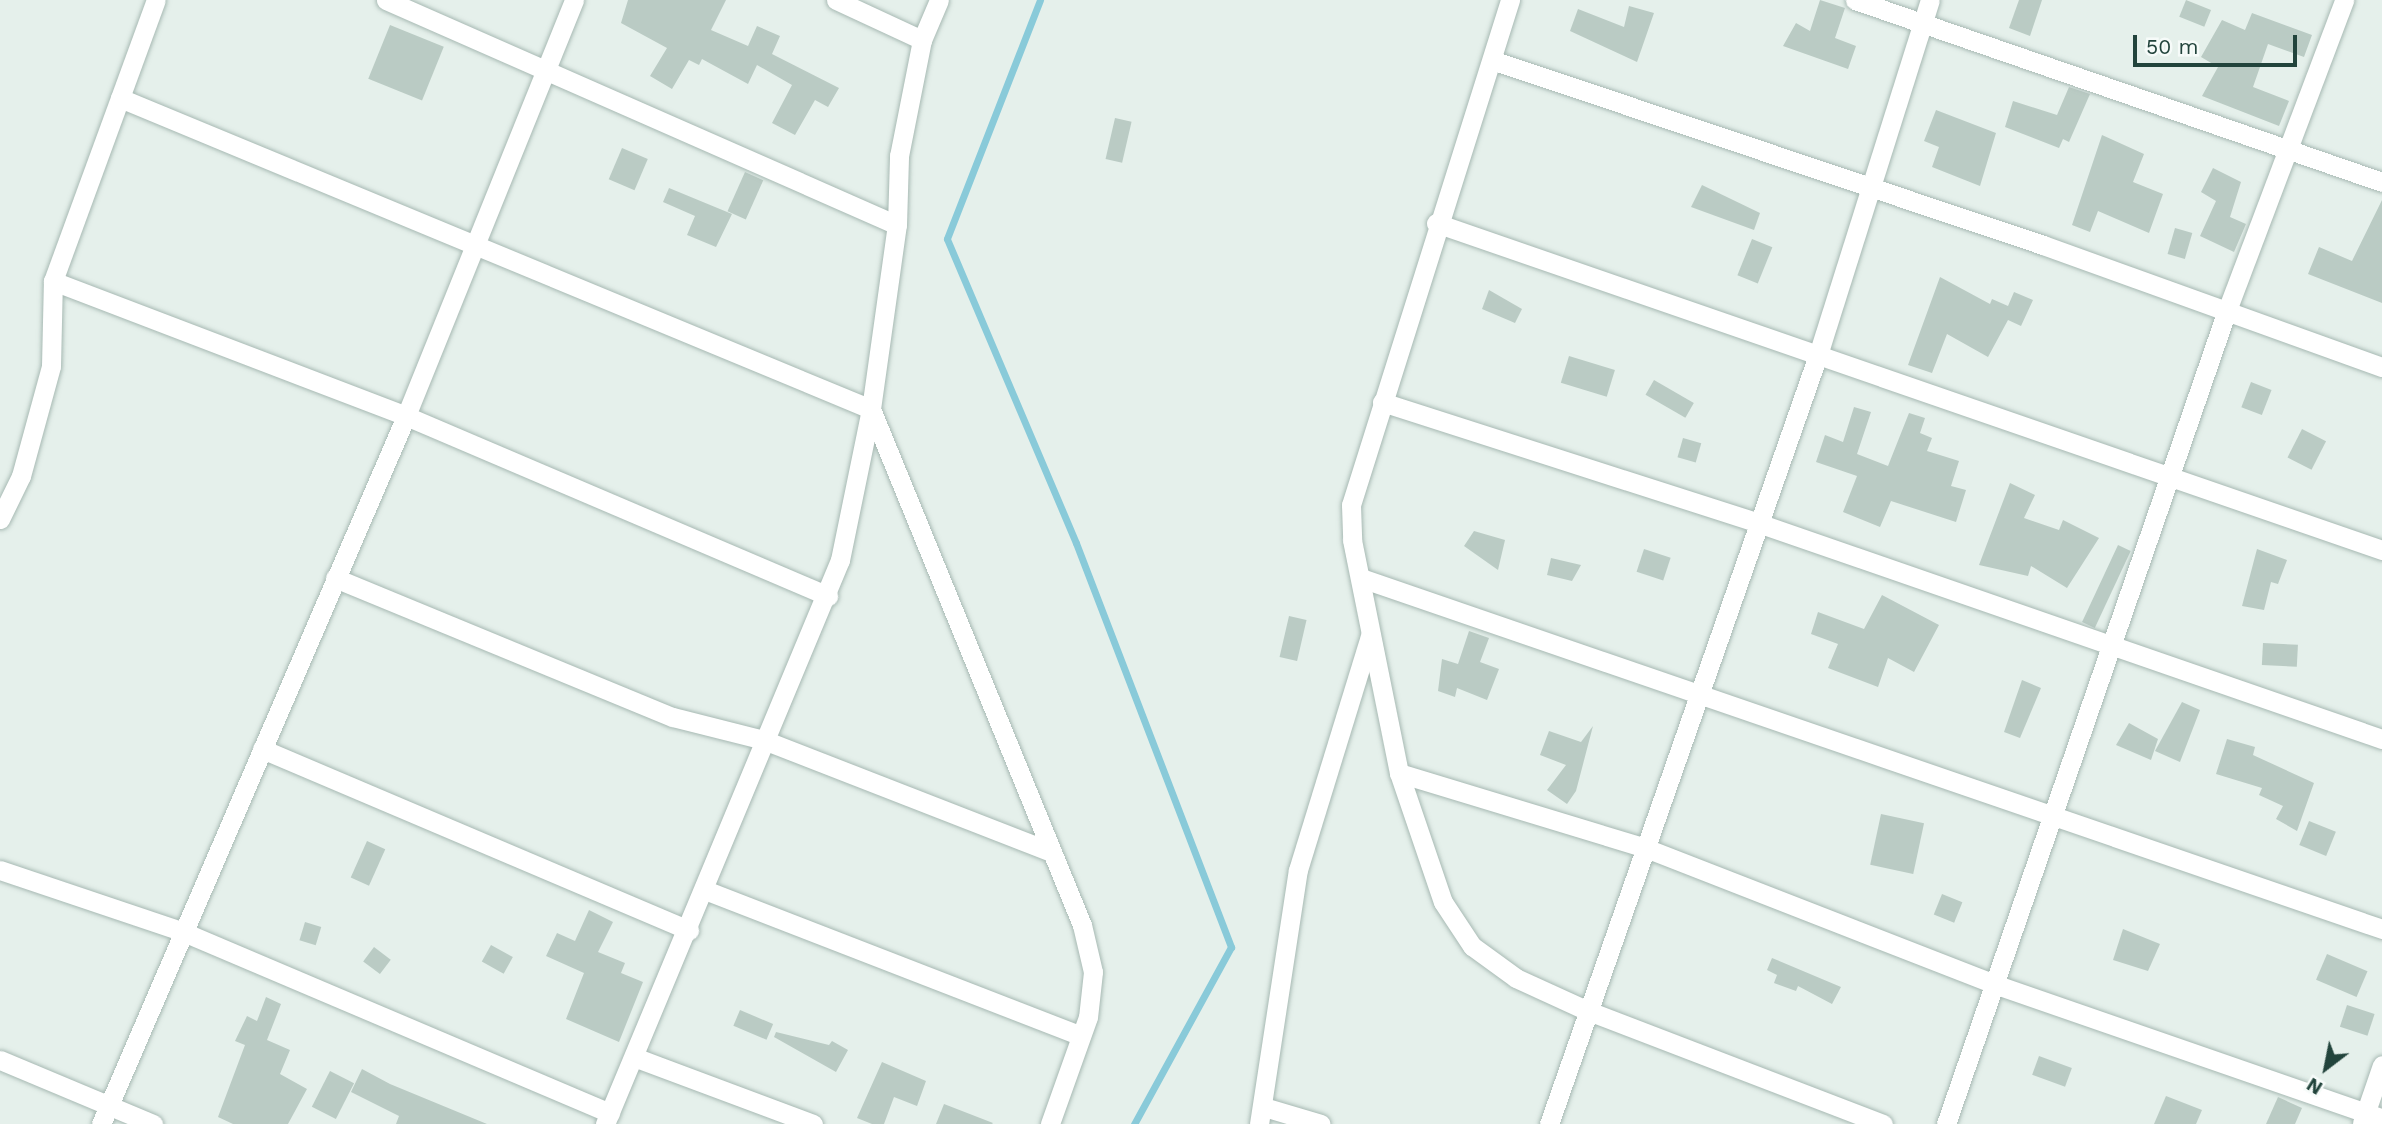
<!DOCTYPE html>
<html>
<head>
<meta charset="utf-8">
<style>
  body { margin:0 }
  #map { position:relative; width:2382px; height:1124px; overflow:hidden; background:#e5f0eb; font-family:"Work Sans",sans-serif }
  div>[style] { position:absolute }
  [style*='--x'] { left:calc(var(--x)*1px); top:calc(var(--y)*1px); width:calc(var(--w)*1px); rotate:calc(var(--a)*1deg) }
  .stream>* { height:7px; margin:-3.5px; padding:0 3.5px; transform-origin:3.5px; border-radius:3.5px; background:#89cad9 }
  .building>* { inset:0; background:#bacbc4; transform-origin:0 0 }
  .roads { filter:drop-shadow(0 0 2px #a7b9b3) drop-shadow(0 0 2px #a7b9b3) }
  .minor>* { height:19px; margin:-9.5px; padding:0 9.5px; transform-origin:9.5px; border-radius:9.5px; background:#fff }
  span { translate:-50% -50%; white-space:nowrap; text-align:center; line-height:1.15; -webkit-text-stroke:7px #f6fbf9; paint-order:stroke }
  .north { position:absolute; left:2291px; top:1033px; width:70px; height:70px; -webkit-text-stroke:5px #f6fbf9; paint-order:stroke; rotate:212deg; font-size:19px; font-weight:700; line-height:28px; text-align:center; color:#22443c }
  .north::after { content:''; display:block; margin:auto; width:24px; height:32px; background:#22443c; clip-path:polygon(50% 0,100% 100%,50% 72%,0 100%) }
  .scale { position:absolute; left:2133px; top:35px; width:164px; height:32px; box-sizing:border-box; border:4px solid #22443c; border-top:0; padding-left:9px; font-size:21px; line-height:24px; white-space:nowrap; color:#22443c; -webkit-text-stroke:5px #f6fbf9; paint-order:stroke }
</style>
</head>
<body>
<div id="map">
  <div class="stream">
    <i style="--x:1040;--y:0;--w:256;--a:111.3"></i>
    <i style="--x:947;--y:239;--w:330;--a:67"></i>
    <i style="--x:1076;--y:543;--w:433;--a:69"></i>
    <i style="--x:1231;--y:947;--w:202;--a:118.7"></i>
  </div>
  <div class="building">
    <i style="clip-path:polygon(628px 0,726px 0,711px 30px,748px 46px,757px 26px,780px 36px,772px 54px,839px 88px,828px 107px,815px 100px,795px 135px,772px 123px,792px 85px,757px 65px,748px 84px,702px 59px,699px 65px,689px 60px,672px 89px,650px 76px,667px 48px,621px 23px)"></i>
    <i style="clip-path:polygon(1820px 0,1845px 8px,1835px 38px,1856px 46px,1848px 69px,1783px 46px,1796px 23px,1810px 31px)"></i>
    <i style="clip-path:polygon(2019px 0,2042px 0,2030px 36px,2009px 28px)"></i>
    <i style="left:2186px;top:0;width:27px;height:18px;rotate:22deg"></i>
    <i style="clip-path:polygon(1629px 6px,1654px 13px,1637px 62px,1570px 31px,1578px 9px,1624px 27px)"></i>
    <i style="clip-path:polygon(2252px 13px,2312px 35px,2304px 57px,2268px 44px,2253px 87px,2289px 101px,2279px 126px,2202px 96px,2218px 67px,2201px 57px,2222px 20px,2245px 30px)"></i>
    <i style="left:390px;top:25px;width:58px;height:58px;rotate:22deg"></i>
    <i style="clip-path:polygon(2069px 87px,2090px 94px,2069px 142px,2063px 139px,2059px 148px,2005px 127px,2013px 101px,2057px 115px)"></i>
    <i style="clip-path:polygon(1936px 110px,1996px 133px,1980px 186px,1932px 167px,1939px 147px,1924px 141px)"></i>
    <i style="left:1115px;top:118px;width:17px;height:42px;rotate:13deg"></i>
    <i style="clip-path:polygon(2102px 135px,2144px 154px,2133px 182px,2163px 194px,2149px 233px,2098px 211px,2090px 232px,2072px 225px)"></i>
    <i style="left:622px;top:148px;width:28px;height:34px;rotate:23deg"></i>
    <i style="clip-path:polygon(2213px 168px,2241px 182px,2230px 217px,2246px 224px,2234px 252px,2200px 236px,2216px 201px,2201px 192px)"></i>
    <i style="left:745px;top:172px;width:20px;height:43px;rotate:24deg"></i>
    <i style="clip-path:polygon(1702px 185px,1760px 213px,1754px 230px,1691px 207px)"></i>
    <i style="clip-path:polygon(669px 188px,732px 214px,716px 247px,687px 235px,695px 216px,663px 202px)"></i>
    <i style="clip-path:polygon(2382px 200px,2382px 303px,2308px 274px,2319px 247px,2352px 261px)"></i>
    <i style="left:2175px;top:228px;width:18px;height:27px;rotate:16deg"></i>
    <i style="left:1752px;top:239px;width:22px;height:39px;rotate:22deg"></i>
    <i style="clip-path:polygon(1940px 277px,1990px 304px,1992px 299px,2008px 306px,2014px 292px,2033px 300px,2021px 326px,2008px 320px,1988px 357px,1947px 334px,1932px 373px,1908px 365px)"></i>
    <i style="clip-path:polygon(1489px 290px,1522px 309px,1515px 323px,1482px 309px)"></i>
    <i style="left:1569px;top:356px;width:48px;height:28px;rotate:17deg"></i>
    <i style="left:1654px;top:380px;width:46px;height:17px;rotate:30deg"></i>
    <i style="left:2251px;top:382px;width:22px;height:27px;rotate:21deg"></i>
    <i style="clip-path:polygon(1854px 407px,1871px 412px,1857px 454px,1888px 466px,1909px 413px,1925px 418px,1920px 433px,1932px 438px,1927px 451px,1959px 461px,1951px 486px,1966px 490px,1956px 522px,1891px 501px,1880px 527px,1843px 512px,1857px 476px,1816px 462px,1825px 435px,1843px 442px)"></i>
    <i style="left:2302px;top:429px;width:27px;height:32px;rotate:27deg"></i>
    <i style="left:1683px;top:438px;width:19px;height:20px;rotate:16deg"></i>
    <i style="clip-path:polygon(2010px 483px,2035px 495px,2024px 518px,2059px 530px,2063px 520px,2099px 538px,2067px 588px,2031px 566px,2028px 576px,1979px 565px)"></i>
    <i style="clip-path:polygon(1474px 531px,1505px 540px,1498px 570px,1464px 546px)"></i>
    <i style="left:2118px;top:545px;width:14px;height:85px;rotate:25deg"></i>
    <i style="left:1644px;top:549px;width:28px;height:24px;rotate:18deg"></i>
    <i style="clip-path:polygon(2257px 549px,2287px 560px,2278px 584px,2271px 582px,2264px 610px,2242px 606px)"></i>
    <i style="clip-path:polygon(1551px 558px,1581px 565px,1572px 581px,1547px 575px)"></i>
    <i style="clip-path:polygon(1882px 595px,1939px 625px,1914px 672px,1888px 658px,1878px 687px,1828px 668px,1838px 644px,1811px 634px,1818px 612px,1864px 629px)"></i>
    <i style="left:1289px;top:616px;width:18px;height:42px;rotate:13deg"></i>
    <i style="clip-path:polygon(1469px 631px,1489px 638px,1480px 662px,1499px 669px,1487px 700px,1457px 688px,1455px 697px,1438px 691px,1442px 659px,1458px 664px)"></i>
    <i style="left:2263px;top:643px;width:35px;height:22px;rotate:3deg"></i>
    <i style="clip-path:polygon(2022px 680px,2041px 688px,2020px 738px,2004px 732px)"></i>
    <i style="clip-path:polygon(2182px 702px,2200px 710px,2180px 762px,2155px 751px)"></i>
    <i style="clip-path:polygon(2129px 723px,2158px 739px,2151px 760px,2116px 745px)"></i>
    <i style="clip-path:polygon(1593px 726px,1576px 791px,1567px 804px,1547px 790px,1566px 765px,1540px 755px,1549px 731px,1581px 742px)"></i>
    <i style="clip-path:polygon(2227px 739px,2255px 747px,2253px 755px,2314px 783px,2297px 831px,2276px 819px,2283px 806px,2259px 795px,2262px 788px,2216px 774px)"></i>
    <i style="left:1881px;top:814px;width:44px;height:52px;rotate:12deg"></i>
    <i style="left:2309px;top:821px;width:29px;height:26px;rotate:22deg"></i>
    <i style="left:367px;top:841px;width:20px;height:40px;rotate:24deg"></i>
    <i style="left:1942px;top:894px;width:22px;height:22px;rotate:22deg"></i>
    <i style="clip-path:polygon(589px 910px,613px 922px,598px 952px,625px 963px,621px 973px,643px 982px,619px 1042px,566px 1019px,584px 973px,546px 956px,557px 933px,575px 941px)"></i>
    <i style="left:305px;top:922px;width:17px;height:19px;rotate:17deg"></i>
    <i style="clip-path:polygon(2123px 929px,2160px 944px,2148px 971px,2113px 960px)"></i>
    <i style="left:491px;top:945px;width:25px;height:19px;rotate:29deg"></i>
    <i style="left:374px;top:947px;width:21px;height:18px;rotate:37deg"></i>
    <i style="left:2327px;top:954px;width:44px;height:28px;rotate:23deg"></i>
    <i style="clip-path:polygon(1772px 958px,1841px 987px,1832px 1004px,1798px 986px,1796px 991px,1774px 983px,1777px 975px,1767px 970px)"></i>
    <i style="clip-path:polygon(266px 997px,281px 1004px,267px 1040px,290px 1050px,280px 1074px,307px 1089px,288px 1124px,233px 1124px,218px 1117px,245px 1045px,235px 1041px,247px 1016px,257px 1021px)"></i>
    <i style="left:2347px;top:1005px;width:29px;height:23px;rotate:18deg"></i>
    <i style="left:740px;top:1010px;width:36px;height:17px;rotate:23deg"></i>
    <i style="clip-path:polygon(776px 1032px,829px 1045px,832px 1041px,848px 1050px,836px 1072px,774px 1037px)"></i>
    <i style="left:2039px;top:1056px;width:35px;height:20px;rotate:20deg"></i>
    <i style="clip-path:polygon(882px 1062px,926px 1081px,917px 1106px,894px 1097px,884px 1124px,872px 1124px,857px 1118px)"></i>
    <i style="clip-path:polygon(362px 1069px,390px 1084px,487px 1124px,396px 1124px,399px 1116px,351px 1092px)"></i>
    <i style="left:330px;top:1071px;width:27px;height:40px;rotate:27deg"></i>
    <i style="clip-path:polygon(2166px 1096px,2202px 1110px,2196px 1124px,2154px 1124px)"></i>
    <i style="clip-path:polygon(2278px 1097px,2302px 1108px,2295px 1124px,2266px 1124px)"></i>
    <i style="clip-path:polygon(944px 1104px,993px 1123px,992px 1124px,936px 1124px)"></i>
  </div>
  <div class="roads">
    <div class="minor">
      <i style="--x:386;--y:0;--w:558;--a:23.76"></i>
      <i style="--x:836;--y:0;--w:95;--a:24.9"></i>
      <i style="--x:1510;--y:0;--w:529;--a:107.48"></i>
      <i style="--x:1351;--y:505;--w:35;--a:88"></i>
      <i style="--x:1352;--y:540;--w:238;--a:78.6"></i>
      <i style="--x:1399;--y:773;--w:136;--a:71.2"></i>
      <i style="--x:1443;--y:902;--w:53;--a:56.6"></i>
      <i style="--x:1472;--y:946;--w:54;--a:36"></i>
      <i style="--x:1516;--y:978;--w:77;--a:24.6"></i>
      <i style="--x:1586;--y:1010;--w:318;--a:21"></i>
      <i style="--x:1855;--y:0;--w:558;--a:19.05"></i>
      <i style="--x:1492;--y:60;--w:581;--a:18.56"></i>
      <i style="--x:2043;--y:245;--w:360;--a:19.8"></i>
      <i style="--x:120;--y:98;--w:813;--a:22.5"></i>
      <i style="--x:871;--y:409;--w:557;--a:67.76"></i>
      <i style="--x:1082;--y:925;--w:48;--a:76.8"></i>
      <i style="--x:1093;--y:972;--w:45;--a:96.3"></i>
      <i style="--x:1088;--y:1017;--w:114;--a:109.6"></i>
      <i style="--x:1436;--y:223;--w:1001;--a:19.07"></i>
      <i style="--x:53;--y:281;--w:378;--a:20.9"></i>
      <i style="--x:406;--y:416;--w:459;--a:23.1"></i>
      <i style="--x:1382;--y:402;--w:398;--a:17.8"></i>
      <i style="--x:1761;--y:524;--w:657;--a:19.1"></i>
      <i style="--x:0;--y:519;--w:48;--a:-64"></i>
      <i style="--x:21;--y:476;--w:114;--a:-74.7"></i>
      <i style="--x:51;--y:366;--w:85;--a:-88.7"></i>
      <i style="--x:53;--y:281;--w:299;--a:-69.9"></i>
      <i style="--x:335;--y:578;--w:365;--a:22.4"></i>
      <i style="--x:673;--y:717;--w:94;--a:14.2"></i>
      <i style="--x:764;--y:740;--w:309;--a:21.3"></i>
      <i style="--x:1361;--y:578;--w:1080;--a:18.97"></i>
      <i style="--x:262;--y:749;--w:464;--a:23"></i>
      <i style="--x:1399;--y:773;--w:255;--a:16.9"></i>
      <i style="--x:1643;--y:847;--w:377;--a:21.3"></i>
      <i style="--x:1994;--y:984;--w:410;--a:19.1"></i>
      <i style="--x:0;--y:870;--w:191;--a:18.6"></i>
      <i style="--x:181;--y:931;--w:466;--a:23"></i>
      <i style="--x:705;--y:890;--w:403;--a:21.2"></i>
      <i style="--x:634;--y:1057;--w:191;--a:20.5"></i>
      <i style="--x:0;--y:1060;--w:166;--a:22.7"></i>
      <i style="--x:1264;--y:1107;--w:59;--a:16.6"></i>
      <i style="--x:2362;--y:1123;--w:61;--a:-71"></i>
      <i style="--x:101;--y:1124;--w:771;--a:-66.69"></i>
      <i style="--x:406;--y:416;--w:449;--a:-68"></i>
      <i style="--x:605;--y:1124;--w:611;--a:-67.38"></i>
      <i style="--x:840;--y:560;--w:154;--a:-78.4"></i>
      <i style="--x:871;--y:409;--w:186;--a:-82"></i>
      <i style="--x:897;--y:225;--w:69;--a:-88.3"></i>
      <i style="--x:899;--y:156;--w:118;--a:-78.8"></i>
      <i style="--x:922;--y:40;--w:43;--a:-67"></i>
      <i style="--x:1259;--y:1124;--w:257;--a:-81.3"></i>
      <i style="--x:1298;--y:870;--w:245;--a:-72.9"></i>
      <i style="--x:1549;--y:1124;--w:812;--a:-70.72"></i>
      <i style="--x:1817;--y:358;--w:375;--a:-72.5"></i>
      <i style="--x:1946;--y:1124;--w:858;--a:-70.95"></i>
      <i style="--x:2226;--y:313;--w:335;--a:-69.3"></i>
    </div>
  </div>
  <div class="north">N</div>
  <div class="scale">50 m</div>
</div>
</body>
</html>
